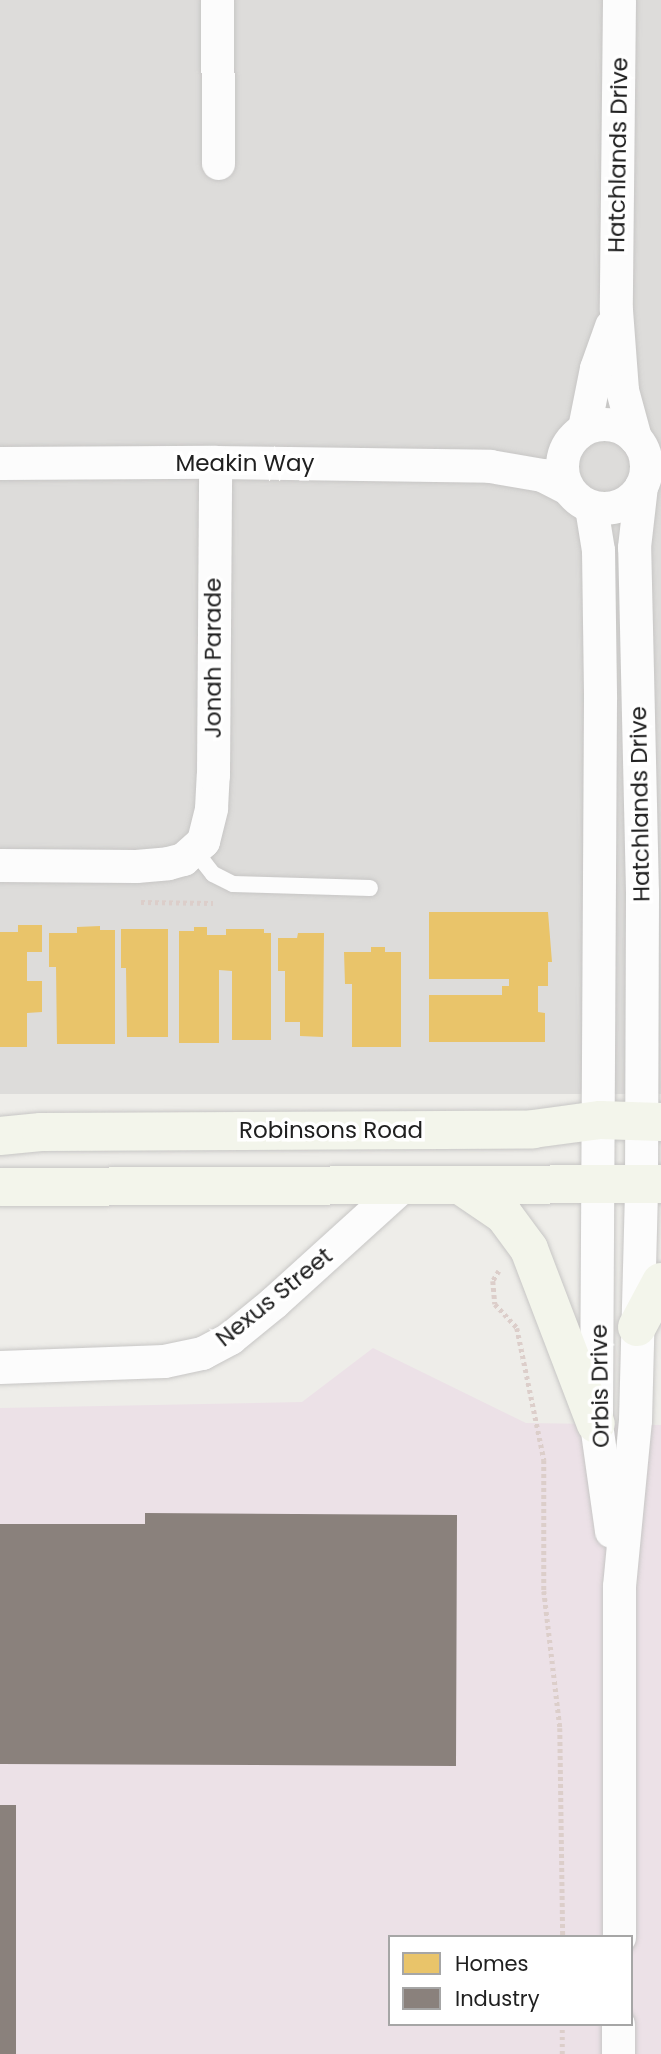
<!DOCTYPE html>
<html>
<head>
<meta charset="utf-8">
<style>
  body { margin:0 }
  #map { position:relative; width:661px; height:2054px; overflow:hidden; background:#eeede9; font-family:Poppins,sans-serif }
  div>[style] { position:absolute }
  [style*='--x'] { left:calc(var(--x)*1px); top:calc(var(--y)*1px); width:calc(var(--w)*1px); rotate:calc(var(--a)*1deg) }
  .residential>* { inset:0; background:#dddcda; transform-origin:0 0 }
  .industrial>* { inset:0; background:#ece1e7 }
  .homes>* { inset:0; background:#e9c46a }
  .industry>* { inset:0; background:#8a817c; transform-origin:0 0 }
  .path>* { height:4.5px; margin-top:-2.25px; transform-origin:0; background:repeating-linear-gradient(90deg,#dcceca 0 3.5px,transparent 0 7px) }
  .roads { filter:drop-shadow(0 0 2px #c7c6c5) drop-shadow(0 0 2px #c7c6c5) }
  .service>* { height:16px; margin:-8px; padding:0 8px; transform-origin:8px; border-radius:8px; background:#fcfcfc }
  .minor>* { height:33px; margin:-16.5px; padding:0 16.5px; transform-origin:16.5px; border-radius:16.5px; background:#fcfcfc }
  .minor>.ring { margin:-16.5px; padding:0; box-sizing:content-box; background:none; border:33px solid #fcfcfc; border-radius:50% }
  .secondary>* { height:38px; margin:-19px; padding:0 19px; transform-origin:19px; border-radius:19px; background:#f3f5eb }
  span { translate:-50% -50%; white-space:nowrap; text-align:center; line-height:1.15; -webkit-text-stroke:7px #fff; paint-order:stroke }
  .street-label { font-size:23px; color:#202020 }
  .legend { position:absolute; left:388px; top:1935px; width:245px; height:91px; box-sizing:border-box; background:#fff; border:2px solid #a6a6a6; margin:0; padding:9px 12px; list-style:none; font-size:21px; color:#202020 }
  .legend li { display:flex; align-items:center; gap:14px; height:35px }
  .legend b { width:35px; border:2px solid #a6a6a6 }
</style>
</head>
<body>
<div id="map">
  <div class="residential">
    <i style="left:0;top:0;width:661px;height:1094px"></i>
  </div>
  <div class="industrial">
    <i style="clip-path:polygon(evenodd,373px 1348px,526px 1423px,661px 1425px,661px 2054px,0 2054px,0 1408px,302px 1402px,373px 1348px,390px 1937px,631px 1937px,631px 2024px,390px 2024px,390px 1937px)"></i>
  </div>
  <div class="homes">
    <i style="clip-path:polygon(429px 912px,548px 912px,552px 962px,548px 962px,548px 986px,538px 986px,538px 1012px,545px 1013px,545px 1042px,429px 1042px,429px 995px,502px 995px,502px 986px,509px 986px,509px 979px,429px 979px)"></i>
    <i style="clip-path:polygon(18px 925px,42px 925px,42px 952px,27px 952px,27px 981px,42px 981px,42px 1012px,27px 1013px,27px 1047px,0 1047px,0 932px,18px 932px)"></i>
    <i style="clip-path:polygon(100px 926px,100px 930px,115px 930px,115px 1044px,57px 1044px,56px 967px,49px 967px,49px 933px,77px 933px,77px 927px)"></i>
    <i style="clip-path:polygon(194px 927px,207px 927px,207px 935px,226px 935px,226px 929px,264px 929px,264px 933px,271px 933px,271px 1040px,232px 1040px,232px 971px,219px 970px,219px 1043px,179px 1043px,179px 931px,194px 931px)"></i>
    <i style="clip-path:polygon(121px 929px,168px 929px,168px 1037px,127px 1037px,126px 968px,121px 968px)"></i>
    <i style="clip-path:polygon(298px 933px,324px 933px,323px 1037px,300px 1036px,300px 1022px,285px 1022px,285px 971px,278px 971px,278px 938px,297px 938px)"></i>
    <i style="clip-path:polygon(371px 947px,385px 947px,385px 952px,401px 952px,401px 1047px,352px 1047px,352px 984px,345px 984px,344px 952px,371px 952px)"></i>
  </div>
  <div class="industry">
    <i style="clip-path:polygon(145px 1513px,457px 1515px,456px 1766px,0 1764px,0 1524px,145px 1524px)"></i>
    <i style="left:0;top:1805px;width:16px;height:249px"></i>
  </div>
  <div class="path">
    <i style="--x:141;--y:902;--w:72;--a:0.8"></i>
    <i style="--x:499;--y:1271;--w:12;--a:121"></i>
    <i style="--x:493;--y:1281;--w:23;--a:85"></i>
    <i style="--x:495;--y:1304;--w:33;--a:47"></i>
    <i style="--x:517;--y:1328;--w:135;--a:78.4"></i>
    <i style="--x:544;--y:1460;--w:131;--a:90"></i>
    <i style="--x:544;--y:1591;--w:138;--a:83.3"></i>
    <i style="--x:560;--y:1728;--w:209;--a:89.2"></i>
    <i style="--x:562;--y:2054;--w:30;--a:-90"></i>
  </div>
  <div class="roads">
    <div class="service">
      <i style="--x:195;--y:851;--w:29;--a:52"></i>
      <i style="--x:213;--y:874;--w:22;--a:27"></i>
      <i style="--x:233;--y:884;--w:137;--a:1.7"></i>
    </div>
    <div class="minor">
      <i style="--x:217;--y:0;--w:163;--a:89.6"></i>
      <i style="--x:619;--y:0;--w:310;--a:90.6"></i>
      <i style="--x:616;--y:310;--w:80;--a:85.7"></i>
      <i style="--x:622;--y:390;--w:50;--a:74.8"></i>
      <i class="ring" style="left:562px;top:424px;width:51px;height:51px"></i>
      <i style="--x:584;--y:428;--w:61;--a:-78.7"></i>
      <i style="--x:596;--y:368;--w:45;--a:-70.3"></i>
      <i style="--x:0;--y:463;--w:215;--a:-0.3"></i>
      <i style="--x:215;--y:462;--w:275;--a:0.8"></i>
      <i style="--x:490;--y:466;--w:53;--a:9.8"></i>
      <i style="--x:542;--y:475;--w:28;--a:27"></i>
      <i style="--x:591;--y:507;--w:44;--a:80.8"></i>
      <i style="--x:598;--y:550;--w:149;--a:89.2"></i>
      <i style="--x:600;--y:699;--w:725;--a:90.32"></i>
      <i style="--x:596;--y:1424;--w:108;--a:82"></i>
      <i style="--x:0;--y:865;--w:136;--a:0.4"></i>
      <i style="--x:136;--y:866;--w:32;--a:-5"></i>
      <i style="--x:168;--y:863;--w:16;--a:-15"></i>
      <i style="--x:183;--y:859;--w:27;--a:-42"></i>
      <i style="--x:203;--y:841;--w:34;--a:-76"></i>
      <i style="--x:211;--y:808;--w:33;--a:-87"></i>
      <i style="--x:213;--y:775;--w:313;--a:-89.6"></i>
      <i style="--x:0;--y:1367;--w:164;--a:-2.1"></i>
      <i style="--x:164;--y:1361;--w:39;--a:-12"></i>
      <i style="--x:202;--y:1353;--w:32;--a:-28"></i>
      <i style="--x:230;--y:1338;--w:57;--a:-39.3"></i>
      <i style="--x:274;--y:1302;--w:173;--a:-42.2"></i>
      <i style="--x:619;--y:1937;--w:351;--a:-90"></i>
      <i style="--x:619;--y:1586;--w:167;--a:-84.5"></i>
      <i style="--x:635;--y:1420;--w:235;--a:-88.5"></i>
      <i style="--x:641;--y:1185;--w:293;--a:-89.8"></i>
      <i style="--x:642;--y:892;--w:345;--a:-91.3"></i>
      <i style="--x:634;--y:547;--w:61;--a:-83.5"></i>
      <i style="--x:618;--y:2054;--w:30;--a:-90"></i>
    </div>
    <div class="secondary">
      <i style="--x:0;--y:1136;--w:41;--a:-5.6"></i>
      <i style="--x:41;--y:1132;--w:492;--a:-0.3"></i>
      <i style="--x:533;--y:1129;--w:68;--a:-7.7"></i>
      <i style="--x:600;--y:1120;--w:61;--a:1.9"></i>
      <i style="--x:460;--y:1185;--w:53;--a:34.3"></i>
      <i style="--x:504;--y:1215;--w:42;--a:53.7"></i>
      <i style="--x:529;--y:1249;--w:187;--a:69.1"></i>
      <i style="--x:0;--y:1187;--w:661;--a:-0.26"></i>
      <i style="--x:637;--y:1327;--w:51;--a:-61.9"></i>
    </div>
  </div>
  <div class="street-label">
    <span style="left:618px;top:155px;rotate:-89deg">Hatchlands Drive</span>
    <span style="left:245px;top:463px">Meakin Way</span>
    <span style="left:213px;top:658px;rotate:-90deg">Jonah Parade</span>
    <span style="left:640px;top:804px;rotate:-91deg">Hatchlands Drive</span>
    <span style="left:331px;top:1130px">Robinsons Road</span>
    <span style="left:274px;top:1297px;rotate:-39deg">Nexus Street</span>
    <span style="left:600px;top:1386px;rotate:-91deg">Orbis Drive</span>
  </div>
  <ul class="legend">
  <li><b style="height:19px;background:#e9c46a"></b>Homes</li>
  <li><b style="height:19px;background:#8a817c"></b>Industry</li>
  </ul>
</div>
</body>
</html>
